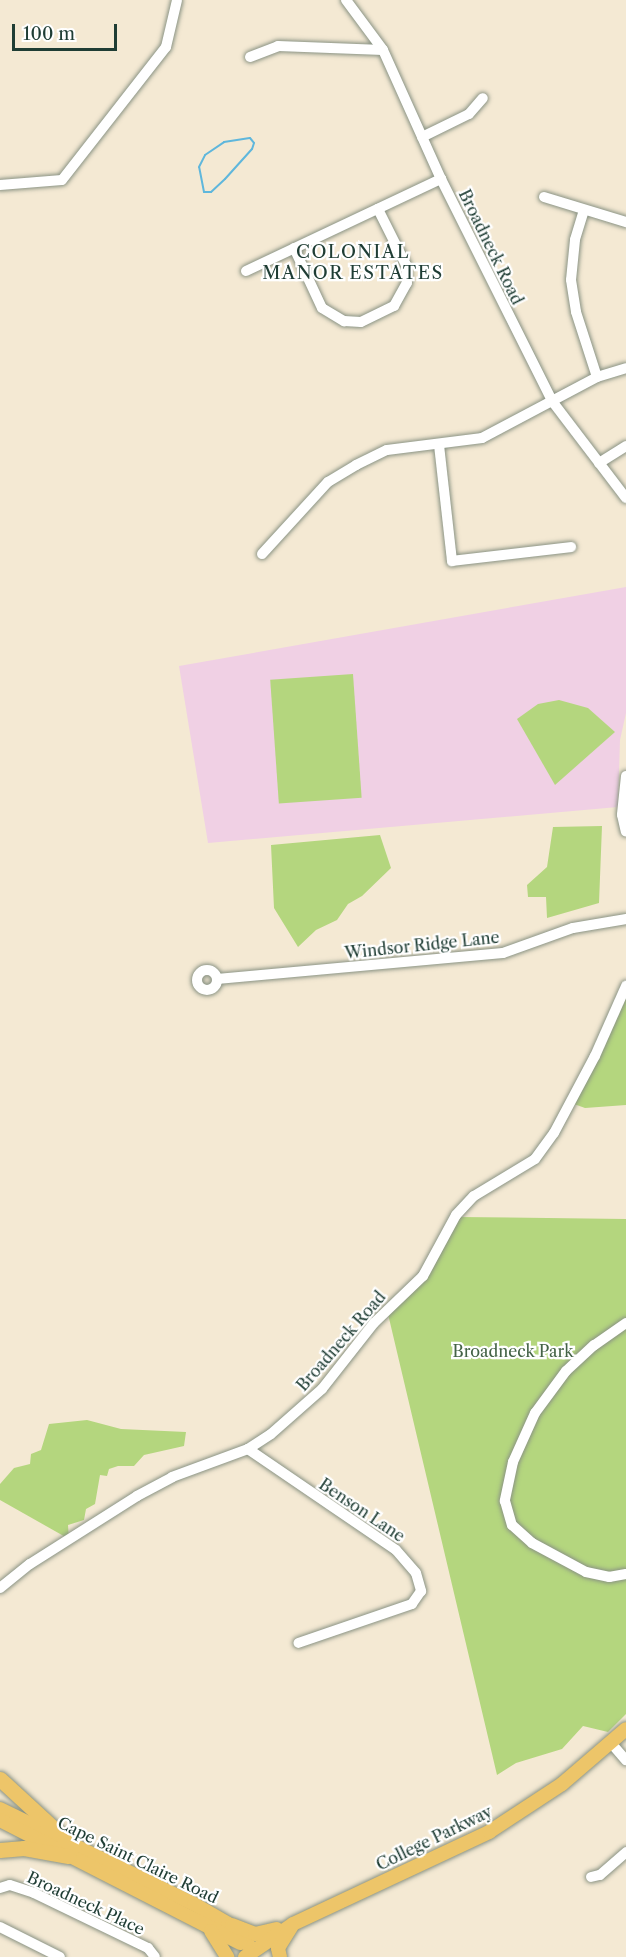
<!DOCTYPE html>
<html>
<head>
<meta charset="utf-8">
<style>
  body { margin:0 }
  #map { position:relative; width:626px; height:1957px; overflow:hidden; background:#f4e9d3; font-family:"Libre Caslon Text",serif }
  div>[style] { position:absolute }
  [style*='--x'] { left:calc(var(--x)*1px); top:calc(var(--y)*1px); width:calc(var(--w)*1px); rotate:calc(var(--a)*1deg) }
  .built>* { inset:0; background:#f0d0e4 }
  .green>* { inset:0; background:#b4d67e; transform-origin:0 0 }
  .stream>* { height:2px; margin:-1px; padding:0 1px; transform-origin:1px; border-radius:1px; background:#5fb7dc }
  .roads { filter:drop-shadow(0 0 2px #8a9384) drop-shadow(0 0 2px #8a9384) }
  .minor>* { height:10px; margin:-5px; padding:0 5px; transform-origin:5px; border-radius:5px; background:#fff }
  .minor>.ring { margin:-5px; padding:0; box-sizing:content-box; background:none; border:10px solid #fff; border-radius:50% }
  .major>* { height:14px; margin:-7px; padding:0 7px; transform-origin:7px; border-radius:7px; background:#edc569 }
  .highway>* { height:15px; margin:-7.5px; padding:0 7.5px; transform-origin:7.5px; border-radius:7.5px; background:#edc569 }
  span { translate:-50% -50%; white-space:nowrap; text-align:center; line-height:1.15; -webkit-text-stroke:4.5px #fff; paint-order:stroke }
  .street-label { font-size:16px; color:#1f3d34 }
  .park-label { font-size:16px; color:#446346 }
  .neighbourhood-label { font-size:18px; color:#1f3d34; letter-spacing:1.5px }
  .scale { position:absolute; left:12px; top:24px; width:105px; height:27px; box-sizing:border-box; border:3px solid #1f3d34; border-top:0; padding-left:8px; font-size:18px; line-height:21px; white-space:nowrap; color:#1f3d34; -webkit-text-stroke:4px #fff; paint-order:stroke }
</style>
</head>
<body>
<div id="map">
  <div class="built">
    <i style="clip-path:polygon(626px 587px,626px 713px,620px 740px,618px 807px,208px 843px,179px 666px)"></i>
  </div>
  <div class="green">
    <i style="left:353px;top:674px;width:124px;height:83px;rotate:86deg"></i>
    <i style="clip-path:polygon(559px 700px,588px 708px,615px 732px,555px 785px,517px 719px,538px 704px)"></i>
    <i style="clip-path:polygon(602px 826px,599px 903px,547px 918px,546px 897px,528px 897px,527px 885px,547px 867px,553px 827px)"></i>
    <i style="clip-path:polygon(380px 835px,391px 868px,362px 896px,348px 904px,337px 920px,316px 930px,298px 947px,274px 908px,271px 845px)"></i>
    <i style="clip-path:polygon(626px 995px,626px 1105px,585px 1108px,574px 1104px)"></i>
    <i style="clip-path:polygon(458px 1217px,626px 1219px,626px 1714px,608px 1732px,583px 1726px,562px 1749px,516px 1763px,497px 1775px,388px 1314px,430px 1274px)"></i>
    <i style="clip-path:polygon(87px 1420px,121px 1429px,186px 1432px,184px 1446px,144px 1455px,134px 1466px,118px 1466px,109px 1469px,107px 1476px,100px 1475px,95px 1504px,86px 1509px,84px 1520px,68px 1525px,69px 1539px,0 1500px,0 1484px,14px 1468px,30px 1464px,31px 1454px,41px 1450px,49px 1424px)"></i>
  </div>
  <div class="stream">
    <i style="--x:250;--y:138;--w:6;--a:51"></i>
    <i style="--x:254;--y:143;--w:6;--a:108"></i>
    <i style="--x:252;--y:149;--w:40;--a:132"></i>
    <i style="--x:225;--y:179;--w:19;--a:137"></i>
    <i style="--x:211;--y:192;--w:7;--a:180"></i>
    <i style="--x:204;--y:192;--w:25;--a:-101"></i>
    <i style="--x:199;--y:167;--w:13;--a:-63"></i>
    <i style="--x:205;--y:155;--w:23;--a:-34"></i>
    <i style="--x:224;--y:142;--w:26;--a:-9"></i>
  </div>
  <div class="roads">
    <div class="minor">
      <i style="--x:346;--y:0;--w:62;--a:53.5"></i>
      <i style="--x:383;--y:50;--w:141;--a:65.8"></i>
      <i style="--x:441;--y:179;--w:248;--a:63.4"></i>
      <i style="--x:552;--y:401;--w:122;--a:52.7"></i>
      <i style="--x:250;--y:57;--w:30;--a:-21"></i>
      <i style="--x:278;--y:46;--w:105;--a:2.2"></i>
      <i style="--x:422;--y:137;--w:52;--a:-26.1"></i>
      <i style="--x:469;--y:114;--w:21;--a:-49"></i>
      <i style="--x:0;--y:185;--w:62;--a:-4.6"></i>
      <i style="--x:62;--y:180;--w:169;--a:-52"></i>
      <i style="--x:166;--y:47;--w:48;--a:-76.8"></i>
      <i style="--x:544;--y:197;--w:86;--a:17"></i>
      <i style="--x:584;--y:210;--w:31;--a:107"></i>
      <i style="--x:575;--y:240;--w:40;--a:95.7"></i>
      <i style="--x:571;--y:280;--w:32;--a:81"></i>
      <i style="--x:576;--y:312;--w:68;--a:72.1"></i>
      <i style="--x:294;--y:248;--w:66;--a:65"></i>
      <i style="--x:322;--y:308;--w:26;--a:31"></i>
      <i style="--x:344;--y:321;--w:17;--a:3"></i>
      <i style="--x:361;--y:322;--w:37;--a:-26"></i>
      <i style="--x:394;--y:306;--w:26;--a:-61"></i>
      <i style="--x:407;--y:283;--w:18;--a:-93"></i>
      <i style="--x:406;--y:265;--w:63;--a:-116.6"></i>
      <i style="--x:246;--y:271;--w:216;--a:-25.3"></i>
      <i style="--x:439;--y:445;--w:117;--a:83.6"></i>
      <i style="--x:452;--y:561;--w:120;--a:-6.7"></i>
      <i style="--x:599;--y:463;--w:32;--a:-32"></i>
      <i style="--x:262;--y:554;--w:98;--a:-47.5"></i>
      <i style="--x:328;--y:482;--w:33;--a:-31"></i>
      <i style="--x:356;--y:465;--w:34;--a:-26"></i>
      <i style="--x:387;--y:450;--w:96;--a:-7.2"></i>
      <i style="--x:482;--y:438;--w:130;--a:-27.9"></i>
      <i style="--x:597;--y:377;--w:30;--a:-17"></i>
      <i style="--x:626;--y:776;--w:39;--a:96"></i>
      <i style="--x:622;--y:815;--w:17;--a:77"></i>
      <i class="ring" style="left:197px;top:970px;width:10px;height:10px"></i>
      <i style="--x:217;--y:979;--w:287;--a:-5.2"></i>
      <i style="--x:503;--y:953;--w:74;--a:-19.7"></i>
      <i style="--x:573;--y:928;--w:54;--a:-9.6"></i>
      <i style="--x:626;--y:1323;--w:39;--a:145"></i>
      <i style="--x:594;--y:1345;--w:38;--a:137"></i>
      <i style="--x:566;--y:1371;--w:52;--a:126.4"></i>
      <i style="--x:535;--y:1413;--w:54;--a:114.2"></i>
      <i style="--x:513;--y:1462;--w:40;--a:102"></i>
      <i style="--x:505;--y:1501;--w:25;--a:74"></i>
      <i style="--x:512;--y:1525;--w:27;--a:42"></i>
      <i style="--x:532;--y:1543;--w:61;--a:28.2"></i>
      <i style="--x:586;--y:1572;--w:24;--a:12"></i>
      <i style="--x:609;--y:1577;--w:17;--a:-10"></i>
      <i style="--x:248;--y:1449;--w:179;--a:34.3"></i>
      <i style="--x:396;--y:1550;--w:30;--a:49"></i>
      <i style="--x:416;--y:1573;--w:19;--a:74"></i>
      <i style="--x:421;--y:1591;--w:16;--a:125"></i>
      <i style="--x:412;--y:1604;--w:120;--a:161.1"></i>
      <i style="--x:0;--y:1588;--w:38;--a:-39"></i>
      <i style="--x:30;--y:1564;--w:127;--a:-32.4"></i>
      <i style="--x:137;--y:1496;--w:40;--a:-28"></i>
      <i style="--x:172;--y:1477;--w:81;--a:-20.2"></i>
      <i style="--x:248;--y:1449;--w:27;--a:-33"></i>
      <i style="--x:271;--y:1434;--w:68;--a:-41.4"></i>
      <i style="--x:322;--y:1389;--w:84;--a:-51.8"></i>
      <i style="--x:374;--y:1323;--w:68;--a:-43.8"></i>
      <i style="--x:423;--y:1276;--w:69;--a:-61.6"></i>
      <i style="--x:456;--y:1215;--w:26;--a:-47"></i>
      <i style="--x:474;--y:1196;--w:71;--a:-31.2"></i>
      <i style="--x:535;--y:1159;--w:32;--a:-54"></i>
      <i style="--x:554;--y:1133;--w:87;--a:-62"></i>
      <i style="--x:595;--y:1056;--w:77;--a:-66.1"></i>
      <i style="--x:611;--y:1743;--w:23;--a:49"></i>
      <i style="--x:591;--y:1877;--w:9;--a:-13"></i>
      <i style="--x:600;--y:1875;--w:35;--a:-41"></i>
      <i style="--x:0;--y:1888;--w:10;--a:-17"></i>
      <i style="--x:10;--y:1885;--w:25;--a:18"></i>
      <i style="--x:34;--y:1893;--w:127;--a:25.8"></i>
      <i style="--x:148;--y:1948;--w:11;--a:52"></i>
      <i style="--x:0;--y:1927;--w:67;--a:26.6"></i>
    </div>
    <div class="major">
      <i style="--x:0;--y:1809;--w:216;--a:26.1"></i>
      <i style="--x:194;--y:1904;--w:39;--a:30"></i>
      <i style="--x:228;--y:1924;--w:36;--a:46"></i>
      <i style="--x:0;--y:1820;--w:270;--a:27.1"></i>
      <i style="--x:232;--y:1925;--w:25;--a:21"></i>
      <i style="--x:255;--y:1934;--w:22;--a:-13"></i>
      <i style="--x:211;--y:1931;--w:31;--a:58"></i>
      <i style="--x:245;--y:1957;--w:58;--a:-34.5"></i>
      <i style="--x:293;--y:1924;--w:217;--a:-25.1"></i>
      <i style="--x:489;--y:1832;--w:87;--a:-33.3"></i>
      <i style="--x:562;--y:1784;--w:84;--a:-40.7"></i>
      <i style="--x:280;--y:1957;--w:9;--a:-103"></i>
      <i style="--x:278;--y:1948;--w:25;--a:-58"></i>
    </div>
    <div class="highway">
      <i style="--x:0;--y:1779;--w:100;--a:42.6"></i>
      <i style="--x:0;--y:1850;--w:24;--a:-5"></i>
      <i style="--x:24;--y:1848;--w:45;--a:10.3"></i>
    </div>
  </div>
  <div class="street-label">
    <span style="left:491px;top:247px;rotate:64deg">Broadneck Road</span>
    <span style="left:422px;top:945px;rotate:-6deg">Windsor Ridge Lane</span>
    <span style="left:341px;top:1341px;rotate:-49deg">Broadneck Road</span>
    <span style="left:362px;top:1510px;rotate:34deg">Benson Lane</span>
    <span style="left:434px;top:1838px;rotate:-26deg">College Parkway</span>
    <span style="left:138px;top:1860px;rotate:26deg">Cape Saint Claire Road</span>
    <span style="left:86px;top:1903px;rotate:25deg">Broadneck Place</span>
  </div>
  <div class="park-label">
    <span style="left:513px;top:1351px">Broadneck Park</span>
  </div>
  <div class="neighbourhood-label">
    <span style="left:353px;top:263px">COLONIAL<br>MANOR ESTATES</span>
  </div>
  <div class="scale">100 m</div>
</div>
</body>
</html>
